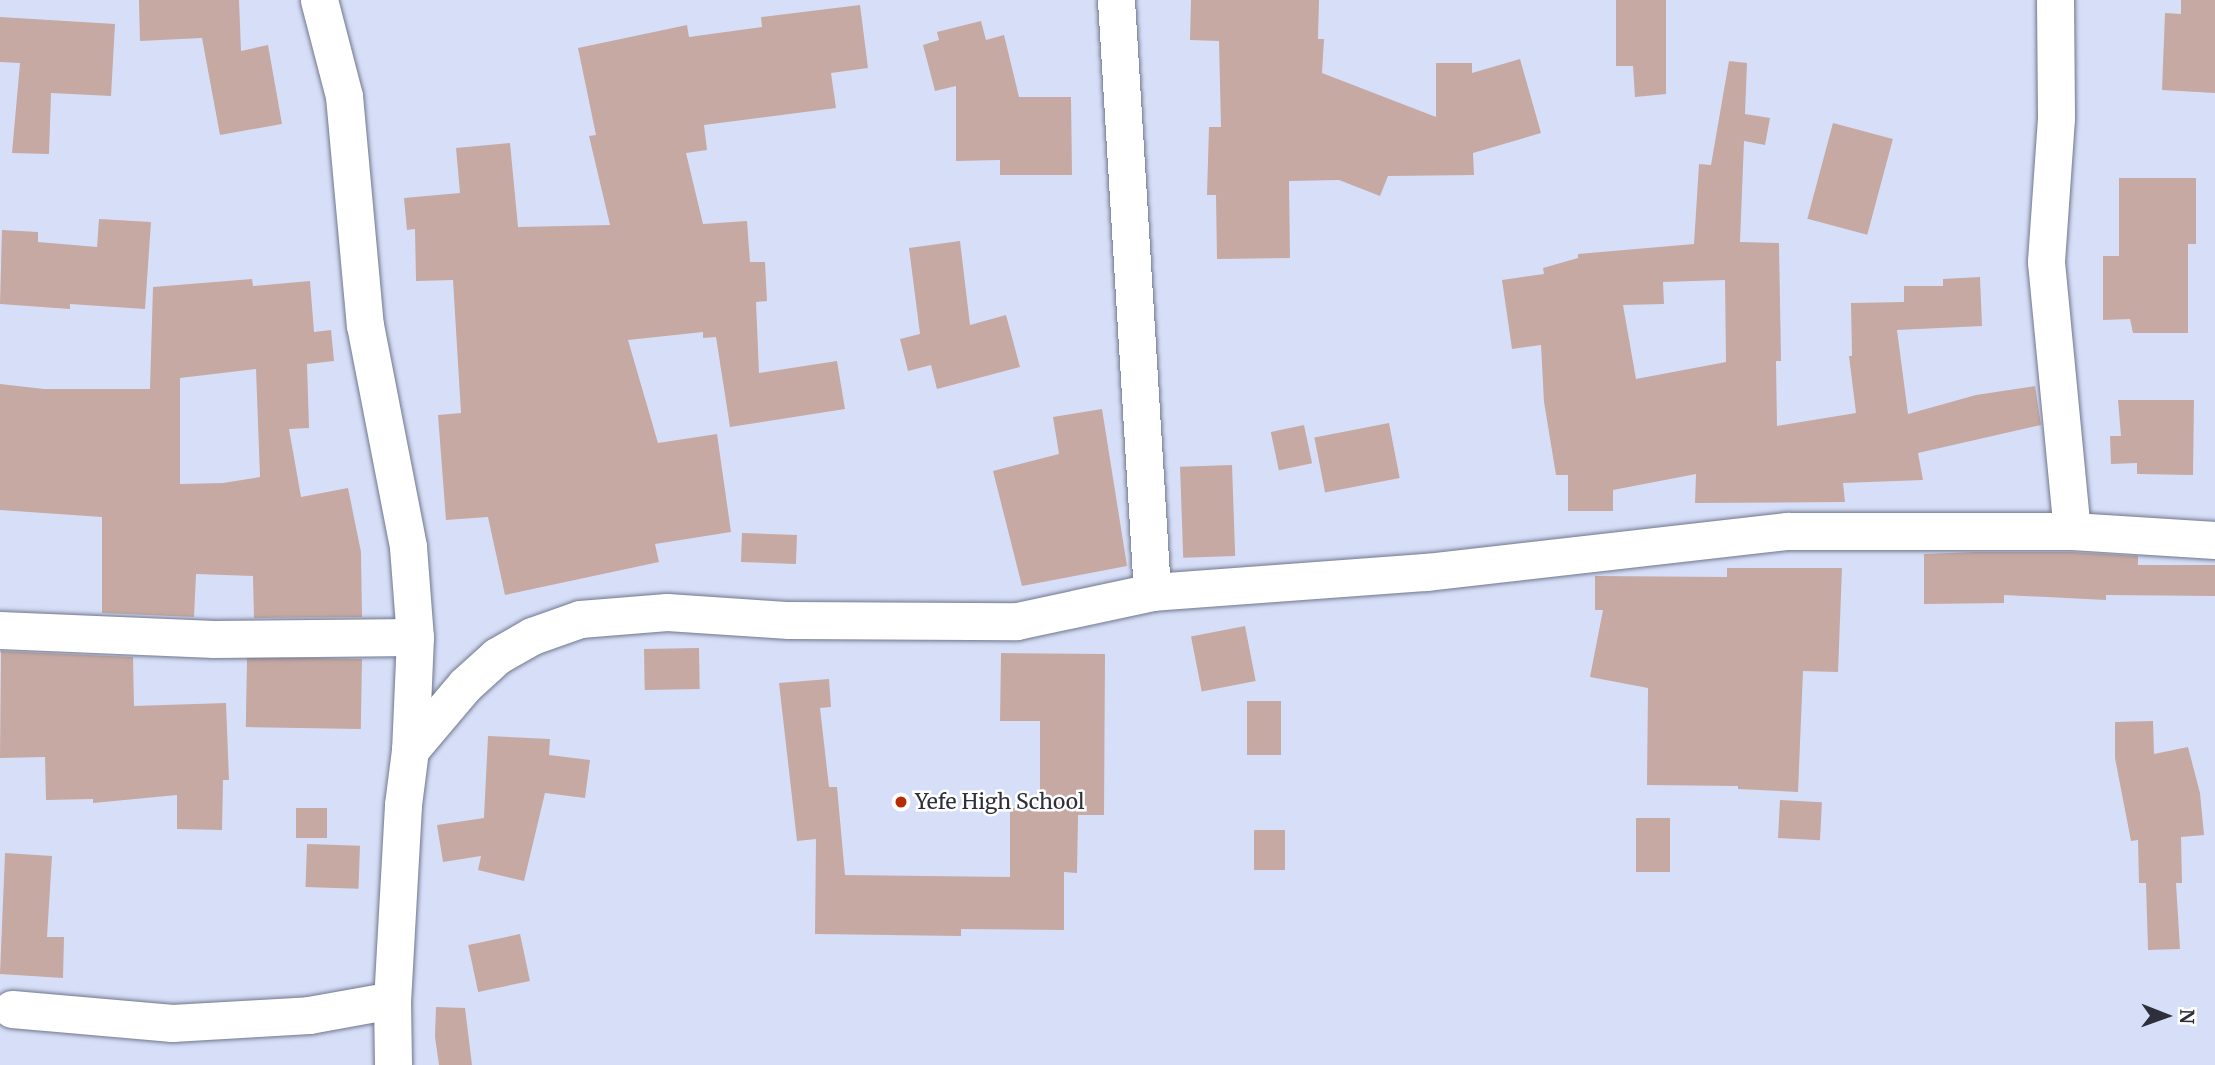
<!DOCTYPE html>
<html>
<head>
<meta charset="utf-8">
<style>
  body { margin:0 }
  #map { position:relative; width:2215px; height:1065px; overflow:hidden; background:#d7dff8; font-family:Merriweather,serif }
  div>[style] { position:absolute }
  [style*='--x'] { left:calc(var(--x)*1px); top:calc(var(--y)*1px); width:calc(var(--w)*1px); rotate:calc(var(--a)*1deg) }
  .building>* { inset:0; background:#c6a9a2; transform-origin:0 0 }
  .roads { filter:drop-shadow(0 0 2px #70778d) drop-shadow(0 0 2px #70778d) }
  .street>* { height:37px; margin:-18.5px; padding:0 18.5px; transform-origin:18.5px; border-radius:18.5px; background:#fff }
  .dots>* { width:19px; height:19px; translate:-50% -50%; box-sizing:border-box; border:4px solid #fff; border-radius:50% }
  span { translate:-50% -50%; white-space:nowrap; text-align:center; line-height:1.15; -webkit-text-stroke:5px #fff; paint-order:stroke }
  .poi-label { font-size:21px; color:#2d303a }
  .left { translate:0 -50%; text-align:left }
  .north { position:absolute; left:2131px; top:981px; width:70px; height:70px; -webkit-text-stroke:5px #fff; paint-order:stroke; rotate:91deg; font-size:19px; font-weight:700; line-height:28px; text-align:center; color:#2d303a }
  .north::after { content:''; display:block; margin:auto; width:24px; height:32px; background:#2d303a; clip-path:polygon(50% 0,100% 100%,50% 72%,0 100%) }
</style>
</head>
<body>
<div id="map">
  <div class="building">
    <i style="clip-path:polygon(139px 0,239px 0,241px 51px,268px 45px,282px 124px,220px 135px,202px 38px,140px 41px)"></i>
    <i style="clip-path:polygon(1191px 0,1319px 0,1318px 39px,1324px 39px,1322px 73px,1436px 117px,1436px 63px,1472px 63px,1472px 73px,1520px 59px,1541px 133px,1473px 153px,1474px 175px,1388px 176px,1380px 196px,1339px 180px,1289px 181px,1290px 258px,1217px 259px,1216px 195px,1207px 195px,1209px 127px,1221px 127px,1219px 41px,1190px 40px)"></i>
    <i style="clip-path:polygon(1616px 0,1666px 0,1666px 94px,1635px 97px,1633px 66px,1616px 66px)"></i>
    <i style="clip-path:polygon(2181px 0,2215px 0,2215px 93px,2162px 90px,2165px 13px,2181px 14px)"></i>
    <i style="clip-path:polygon(860px 5px,868px 68px,831px 73px,836px 108px,704px 125px,707px 150px,686px 153px,703px 224px,747px 221px,750px 262px,765px 262px,767px 301px,756px 302px,759px 373px,837px 361px,845px 409px,730px 427px,716px 337px,703px 338px,703px 332px,628px 340px,658px 443px,717px 434px,731px 532px,655px 544px,659px 562px,505px 595px,488px 517px,446px 520px,438px 415px,461px 413px,453px 280px,416px 281px,415px 229px,407px 230px,404px 198px,460px 193px,456px 148px,510px 143px,518px 227px,610px 225px,589px 136px,596px 135px,578px 48px,687px 25px,689px 37px,762px 27px,761px 17px)"></i>
    <i style="clip-path:polygon(0 17px,115px 24px,111px 96px,51px 93px,49px 154px,12px 153px,20px 63px,0 62px)"></i>
    <i style="clip-path:polygon(981px 21px,986px 40px,1004px 35px,1019px 97px,1071px 97px,1072px 175px,1000px 175px,1000px 160px,956px 161px,956px 86px,935px 91px,923px 45px,939px 40px,937px 32px)"></i>
    <i style="clip-path:polygon(evenodd,1729px 61px,1747px 63px,1745px 114px,1770px 118px,1765px 145px,1744px 141px,1740px 242px,1779px 243px,1781px 361px,1776px 361px,1777px 426px,1856px 413px,1849px 356px,1852px 356px,1851px 303px,1904px 302px,1904px 286px,1943px 286px,1943px 279px,1980px 277px,1982px 326px,1897px 330px,1908px 414px,1976px 395px,2035px 386px,2041px 425px,1918px 453px,1923px 480px,1843px 483px,1845px 502px,1695px 503px,1696px 474px,1613px 490px,1613px 511px,1568px 511px,1568px 475px,1556px 475px,1544px 402px,1541px 345px,1512px 349px,1502px 280px,1544px 274px,1543px 268px,1578px 258px,1578px 254px,1694px 244px,1699px 164px,1711px 165px,1729px 61px,1725px 280px,1726px 362px,1636px 379px,1623px 305px,1664px 304px,1663px 282px,1725px 280px)"></i>
    <i style="left:1833px;top:123px;width:62px;height:99px;rotate:15deg"></i>
    <i style="clip-path:polygon(2119px 178px,2196px 178px,2196px 244px,2188px 244px,2188px 333px,2133px 333px,2130px 319px,2103px 320px,2103px 256px,2119px 256px)"></i>
    <i style="clip-path:polygon(99px 219px,151px 222px,145px 309px,70px 304px,70px 309px,0 304px,2px 230px,38px 232px,38px 242px,97px 247px)"></i>
    <i style="clip-path:polygon(960px 241px,970px 325px,1006px 315px,1020px 367px,937px 389px,931px 365px,908px 371px,900px 339px,920px 334px,909px 248px)"></i>
    <i style="clip-path:polygon(evenodd,252px 279px,253px 286px,310px 281px,314px 332px,331px 330px,334px 361px,307px 364px,309px 428px,289px 429px,301px 497px,348px 488px,361px 552px,362px 617px,254px 618px,253px 576px,196px 574px,194px 617px,102px 613px,102px 517px,0 510px,0 384px,44px 389px,150px 389px,153px 287px,252px 279px,256px 369px,260px 477px,223px 483px,180px 484px,180px 378px,256px 369px)"></i>
    <i style="clip-path:polygon(2118px 400px,2194px 400px,2193px 475px,2137px 474px,2137px 463px,2111px 464px,2110px 436px,2121px 436px)"></i>
    <i style="clip-path:polygon(1102px 409px,1127px 566px,1022px 586px,993px 471px,1059px 454px,1053px 417px)"></i>
    <i style="left:1389px;top:423px;width:56px;height:76px;rotate:79deg"></i>
    <i style="left:1304px;top:425px;width:39px;height:34px;rotate:78deg"></i>
    <i style="left:1232px;top:465px;width:91px;height:52px;rotate:88deg"></i>
    <i style="left:742px;top:533px;width:55px;height:29px;rotate:2deg"></i>
    <i style="clip-path:polygon(1975px 552px,2071px 552px,2138px 556px,2138px 565px,2215px 565px,2215px 596px,2106px 595px,2106px 600px,2004px 595px,2004px 603px,1924px 604px,1924px 554px)"></i>
    <i style="clip-path:polygon(1727px 568px,1842px 568px,1838px 672px,1803px 671px,1798px 792px,1738px 789px,1738px 786px,1647px 785px,1648px 688px,1590px 677px,1603px 610px,1595px 610px,1595px 576px,1727px 577px)"></i>
    <i style="left:1245px;top:626px;width:56px;height:55px;rotate:79deg"></i>
    <i style="left:699px;top:648px;width:41px;height:55px;rotate:89deg"></i>
    <i style="clip-path:polygon(1px 651px,133px 657px,134px 706px,226px 703px,229px 780px,223px 780px,222px 830px,177px 829px,177px 795px,93px 803px,93px 799px,46px 800px,45px 757px,0 758px)"></i>
    <i style="clip-path:polygon(1001px 653px,1105px 654px,1104px 815px,1078px 815px,1077px 873px,1064px 872px,1064px 930px,961px 929px,961px 936px,815px 934px,816px 839px,797px 841px,779px 683px,829px 679px,831px 707px,820px 708px,829px 787px,837px 787px,845px 875px,1010px 877px,1010px 808px,1040px 808px,1040px 721px,1000px 721px)"></i>
    <i style="left:362px;top:659px;width:70px;height:115px;rotate:91deg"></i>
    <i style="left:1247px;top:701px;width:34px;height:54px"></i>
    <i style="clip-path:polygon(2153px 721px,2154px 754px,2188px 747px,2200px 793px,2204px 835px,2181px 837px,2182px 883px,2176px 883px,2180px 949px,2148px 950px,2146px 883px,2139px 883px,2138px 840px,2131px 841px,2115px 758px,2115px 722px)"></i>
    <i style="clip-path:polygon(488px 736px,550px 739px,549px 755px,590px 760px,585px 798px,545px 793px,524px 881px,478px 870px,481px 856px,443px 862px,437px 825px,484px 818px)"></i>
    <i style="left:1780px;top:800px;width:42px;height:38px;rotate:3deg"></i>
    <i style="left:296px;top:808px;width:31px;height:30px"></i>
    <i style="left:1636px;top:818px;width:34px;height:54px"></i>
    <i style="left:1254px;top:830px;width:31px;height:40px"></i>
    <i style="left:307px;top:844px;width:53px;height:43px;rotate:2deg"></i>
    <i style="clip-path:polygon(5px 853px,52px 856px,47px 937px,64px 937px,63px 978px,0 974px)"></i>
    <i style="left:520px;top:934px;width:48px;height:53px;rotate:78deg"></i>
    <i style="clip-path:polygon(436px 1007px,465px 1008px,472px 1065px,439px 1065px,435px 1037px)"></i>
  </div>
  <div class="roads">
    <div class="street">
      <i style="--x:319;--y:0;--w:99;--a:75.4"></i>
      <i style="--x:344;--y:96;--w:230;--a:84.8"></i>
      <i style="--x:365;--y:325;--w:226;--a:79"></i>
      <i style="--x:408;--y:547;--w:90;--a:85.6"></i>
      <i style="--x:415;--y:637;--w:113;--a:92.5"></i>
      <i style="--x:410;--y:750;--w:55;--a:97.3"></i>
      <i style="--x:403;--y:805;--w:195;--a:93.2"></i>
      <i style="--x:392;--y:1000;--w:65;--a:89.1"></i>
      <i style="--x:1116;--y:0;--w:593;--a:86.52"></i>
      <i style="--x:2055;--y:0;--w:118;--a:89.5"></i>
      <i style="--x:2056;--y:118;--w:144;--a:94"></i>
      <i style="--x:2046;--y:262;--w:270;--a:84.5"></i>
      <i style="--x:0;--y:630;--w:214;--a:2.4"></i>
      <i style="--x:214;--y:639;--w:201;--a:-0.6"></i>
      <i style="--x:410;--y:750;--w:85;--a:-49.8"></i>
      <i style="--x:465;--y:685;--w:43;--a:-42.2"></i>
      <i style="--x:497;--y:656;--w:40;--a:-29.7"></i>
      <i style="--x:532;--y:636;--w:51;--a:-19.5"></i>
      <i style="--x:580;--y:619;--w:87;--a:-4.6"></i>
      <i style="--x:667;--y:612;--w:122;--a:3.8"></i>
      <i style="--x:789;--y:620;--w:228;--a:0.3"></i>
      <i style="--x:1017;--y:621;--w:138;--a:-12.1"></i>
      <i style="--x:1152;--y:592;--w:275;--a:-4.2"></i>
      <i style="--x:1426;--y:572;--w:363;--a:-6.5"></i>
      <i style="--x:1787;--y:531;--w:285;--a:0"></i>
      <i style="--x:2072;--y:531;--w:143;--a:3.6"></i>
      <i style="--x:12;--y:1009;--w:161;--a:5"></i>
      <i style="--x:172;--y:1023;--w:137;--a:-3.3"></i>
      <i style="--x:309;--y:1015;--w:84;--a:-10.2"></i>
    </div>
  </div>
  <div class="dots">
    <i style="left:901px;top:802px;background:#b72c05"></i>
  </div>
  <div class="poi-label">
    <span class="left" style="left:915px;top:802px">Yefe High School</span>
  </div>
  <div class="north">N</div>
</div>
</body>
</html>
